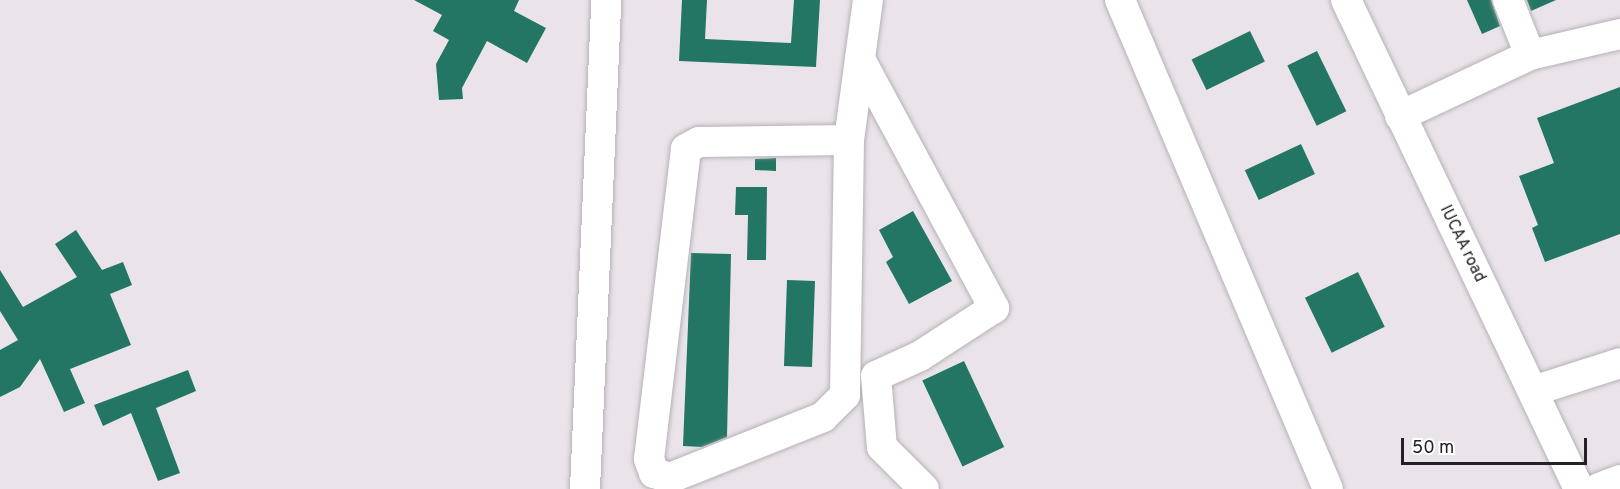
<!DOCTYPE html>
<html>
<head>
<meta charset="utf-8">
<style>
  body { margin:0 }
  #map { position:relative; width:1620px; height:489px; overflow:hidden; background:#eae4ea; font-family:Overpass,sans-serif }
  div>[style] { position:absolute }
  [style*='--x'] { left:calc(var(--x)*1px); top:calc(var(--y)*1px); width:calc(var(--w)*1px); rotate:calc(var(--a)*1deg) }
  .building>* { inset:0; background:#227663; transform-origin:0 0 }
  .roads { filter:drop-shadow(0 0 2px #b6b1b6) drop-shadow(0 0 2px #b6b1b6) }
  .minor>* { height:30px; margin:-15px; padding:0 15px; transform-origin:15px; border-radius:15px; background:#fff }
  .major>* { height:33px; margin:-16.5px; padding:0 16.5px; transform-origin:16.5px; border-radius:16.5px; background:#fff }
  span { translate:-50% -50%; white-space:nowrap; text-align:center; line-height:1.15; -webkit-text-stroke:6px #fff; paint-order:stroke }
  .street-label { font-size:16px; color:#232123 }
  .scale { position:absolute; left:1401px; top:438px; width:186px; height:27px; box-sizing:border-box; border:3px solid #232123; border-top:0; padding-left:8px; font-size:18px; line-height:21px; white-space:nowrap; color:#232123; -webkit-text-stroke:4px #fff; paint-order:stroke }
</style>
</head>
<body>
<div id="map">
  <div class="building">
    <i style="clip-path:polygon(414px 0,519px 0,514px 11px,546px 28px,527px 63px,487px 41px,462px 88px,463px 99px,439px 100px,436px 64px,449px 40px,433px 31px,442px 15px)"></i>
    <i style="clip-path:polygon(682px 0,707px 0,705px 39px,791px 43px,794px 0,820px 0,816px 67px,679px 61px)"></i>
    <i style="clip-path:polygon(1467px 0,1491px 0,1500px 26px,1482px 34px)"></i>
    <i style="clip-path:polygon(1527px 0,1556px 0,1531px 11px)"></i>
    <i style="left:1250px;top:31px;width:34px;height:65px;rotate:64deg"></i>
    <i style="left:1317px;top:51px;width:67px;height:33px;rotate:64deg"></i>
    <i style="clip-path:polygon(1620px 87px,1620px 234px,1545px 262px,1532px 228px,1538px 225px,1519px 176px,1554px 163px,1537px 118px)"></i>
    <i style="left:1301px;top:144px;width:33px;height:62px;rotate:65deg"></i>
    <i style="clip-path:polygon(776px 158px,776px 171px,755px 170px,755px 159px)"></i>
    <i style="clip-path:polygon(736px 187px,767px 187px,766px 260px,747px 260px,748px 215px,735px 215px)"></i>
    <i style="clip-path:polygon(913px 211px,952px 281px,909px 304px,886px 262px,893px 257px,879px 230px)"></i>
    <i style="clip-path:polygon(76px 230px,102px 270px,123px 262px,132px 285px,110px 294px,131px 345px,70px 369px,85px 403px,64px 412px,40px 359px,20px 387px,0 397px,0 350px,18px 340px,0 311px,0 270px,23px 307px,77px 277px,55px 244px)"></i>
    <i style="clip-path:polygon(691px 253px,731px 254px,727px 437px,702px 447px,683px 446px)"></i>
    <i style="left:1358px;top:272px;width:61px;height:59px;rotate:64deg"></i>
    <i style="left:787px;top:280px;width:28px;height:86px;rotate:2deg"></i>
    <i style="left:964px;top:361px;width:95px;height:46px;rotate:65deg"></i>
    <i style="clip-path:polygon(188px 370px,196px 391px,156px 408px,180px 473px,158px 481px,131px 413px,103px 426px,94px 405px)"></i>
  </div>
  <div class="roads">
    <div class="minor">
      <i style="--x:1120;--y:0;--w:531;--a:66.96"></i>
      <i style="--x:1346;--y:0;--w:542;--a:64.52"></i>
      <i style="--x:1530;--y:55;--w:92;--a:-13.1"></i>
      <i style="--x:860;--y:59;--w:283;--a:61.7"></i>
      <i style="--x:994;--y:308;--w:88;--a:147"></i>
      <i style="--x:920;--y:356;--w:48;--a:155.6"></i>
      <i style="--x:876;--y:376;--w:71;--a:85.2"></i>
      <i style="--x:882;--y:447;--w:59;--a:45"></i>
      <i style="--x:1400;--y:116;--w:144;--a:-25.1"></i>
      <i style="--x:1530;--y:55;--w:59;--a:-111.8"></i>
      <i style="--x:849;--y:140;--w:150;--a:179.2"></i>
      <i style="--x:699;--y:142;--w:15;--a:152"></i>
      <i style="--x:686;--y:149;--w:312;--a:96.8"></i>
      <i style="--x:649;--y:459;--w:15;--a:70"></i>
      <i style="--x:654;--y:473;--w:17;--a:17"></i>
      <i style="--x:670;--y:478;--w:165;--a:-21.7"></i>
      <i style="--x:823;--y:417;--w:31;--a:-45"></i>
      <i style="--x:845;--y:395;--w:255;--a:-89.1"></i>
      <i style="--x:849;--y:140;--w:141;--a:-82.3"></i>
      <i style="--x:1533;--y:391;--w:91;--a:-17.8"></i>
      <i style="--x:585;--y:489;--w:489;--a:-87.5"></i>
    </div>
    <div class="major">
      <i style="--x:1599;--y:489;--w:22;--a:-21"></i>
    </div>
  </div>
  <div class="street-label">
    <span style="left:1462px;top:244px;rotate:64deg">IUCAA road</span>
  </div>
  <div class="scale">50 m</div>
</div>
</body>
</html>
